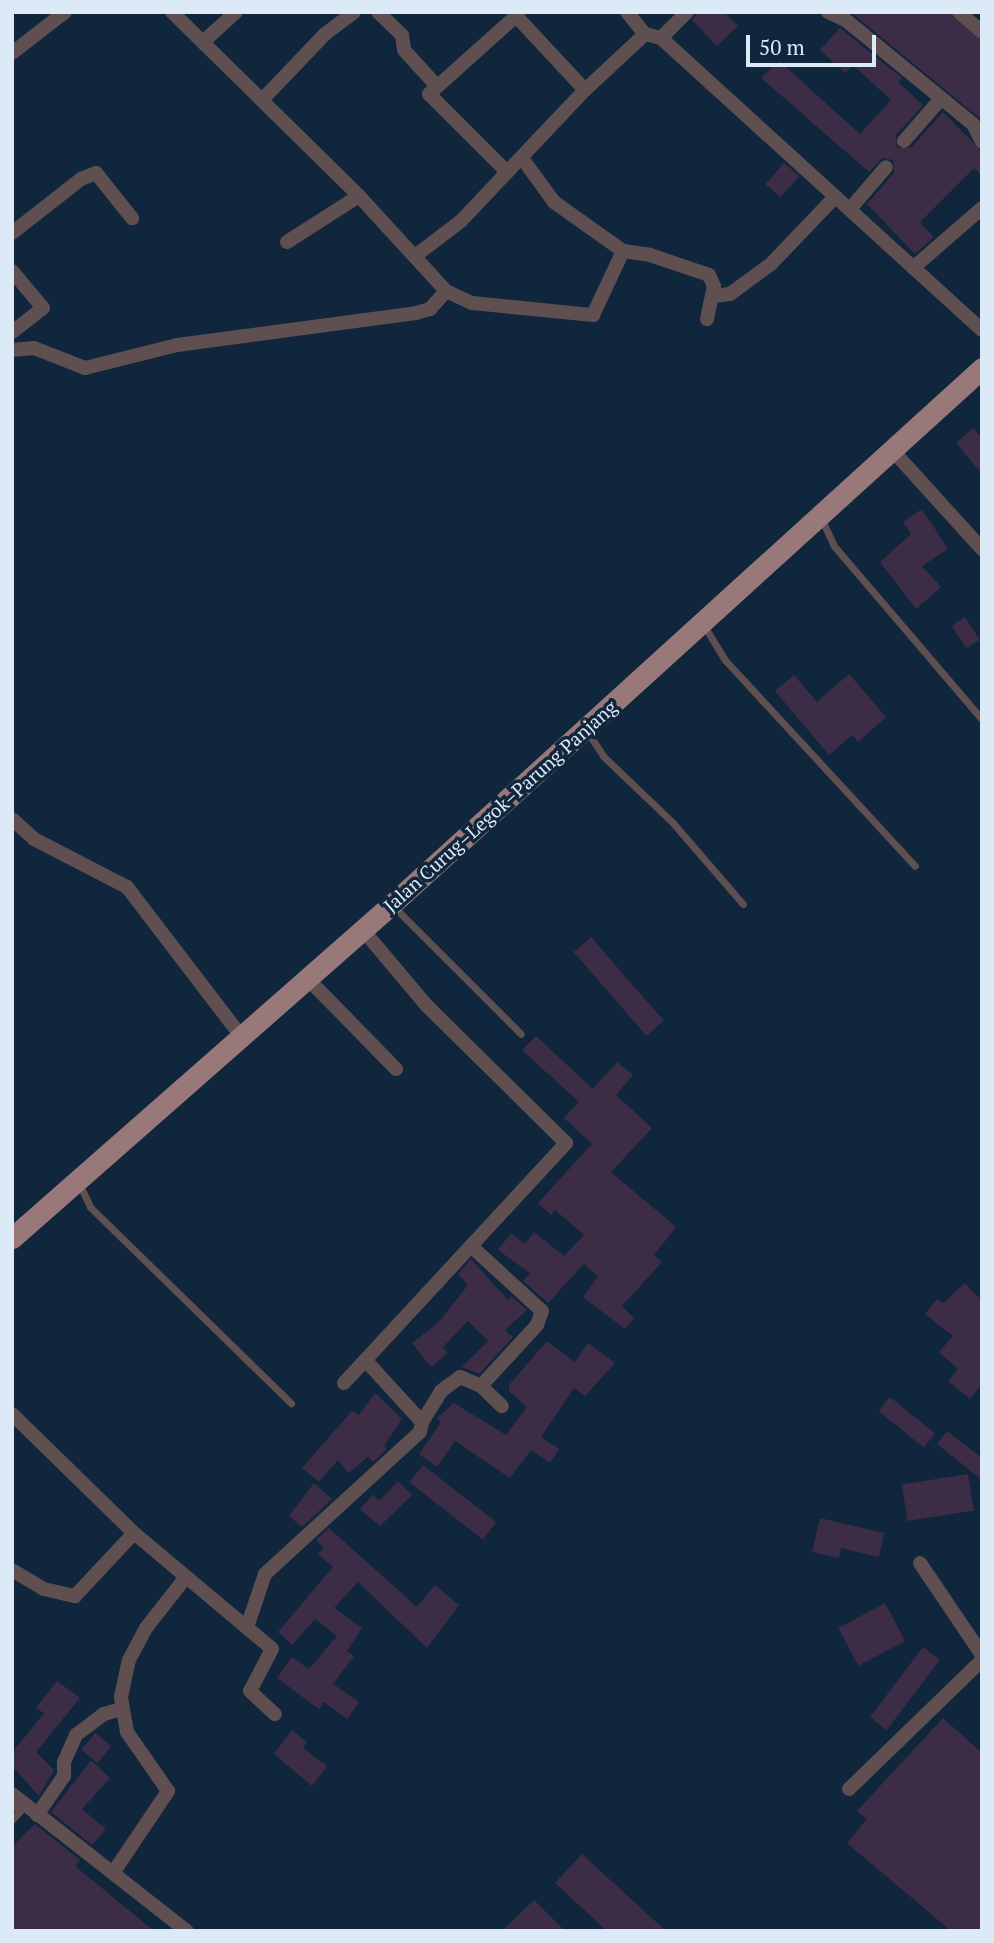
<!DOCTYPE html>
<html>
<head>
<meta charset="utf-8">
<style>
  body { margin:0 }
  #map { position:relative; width:994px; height:1943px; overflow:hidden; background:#10263c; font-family:"PT Serif",serif }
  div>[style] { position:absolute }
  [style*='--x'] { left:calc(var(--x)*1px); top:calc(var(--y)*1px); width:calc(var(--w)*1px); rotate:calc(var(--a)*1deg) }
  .building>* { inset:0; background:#3d2c46; transform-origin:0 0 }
  .service>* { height:7px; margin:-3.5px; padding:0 3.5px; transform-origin:3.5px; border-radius:3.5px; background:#5f4f50 }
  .minor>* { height:14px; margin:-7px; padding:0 7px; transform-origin:7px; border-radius:7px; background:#5f4f50 }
  .primary>* { height:21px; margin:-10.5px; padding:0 10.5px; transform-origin:10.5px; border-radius:10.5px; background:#99787a }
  span { translate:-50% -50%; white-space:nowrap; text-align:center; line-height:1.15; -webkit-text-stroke:7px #10263c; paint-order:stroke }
  .street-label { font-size:19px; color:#dceaf8 }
  .frame { position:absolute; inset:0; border:14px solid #dceaf8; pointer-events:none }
  .scale { position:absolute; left:746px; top:35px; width:130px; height:32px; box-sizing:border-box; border:4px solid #dceaf8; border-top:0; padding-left:9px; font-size:21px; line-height:24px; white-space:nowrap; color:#dceaf8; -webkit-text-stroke:5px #10263c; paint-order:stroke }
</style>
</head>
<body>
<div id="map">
  <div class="building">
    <i style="clip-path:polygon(698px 12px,724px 12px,738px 26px,717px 46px,692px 20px)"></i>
    <i style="clip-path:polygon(950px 12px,982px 41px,982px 120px,853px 14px)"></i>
    <i style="clip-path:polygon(840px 28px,902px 78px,898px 82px,923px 105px,896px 135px,897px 148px,911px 148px,943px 112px,982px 152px,982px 175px,974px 168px,920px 222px,934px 237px,915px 254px,867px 204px,894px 173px,893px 160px,882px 158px,869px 172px,761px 78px,779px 61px,860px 134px,891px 100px,853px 65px,845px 73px,820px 50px)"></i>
    <i style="left:784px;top:163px;width:20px;height:28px;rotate:41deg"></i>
    <i style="clip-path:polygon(973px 428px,982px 438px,982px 474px,956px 443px)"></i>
    <i style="clip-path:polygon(922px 509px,948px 549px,922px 566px,941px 587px,916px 609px,880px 562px,911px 534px,903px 522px)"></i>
    <i style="left:965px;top:617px;width:27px;height:16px;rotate:57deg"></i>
    <i style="clip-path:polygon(849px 674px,886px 717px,858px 742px,852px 735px,829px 755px,775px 691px,794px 675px,817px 702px)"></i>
    <i style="left:591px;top:937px;width:111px;height:23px;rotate:49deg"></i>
    <i style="clip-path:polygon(536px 1036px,593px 1089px,617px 1062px,633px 1075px,616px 1095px,652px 1128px,611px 1172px,676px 1227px,654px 1255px,662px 1262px,622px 1306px,634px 1318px,625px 1329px,583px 1297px,598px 1276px,584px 1264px,548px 1303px,523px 1281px,530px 1273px,498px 1250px,511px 1233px,525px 1244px,534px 1232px,564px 1256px,584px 1235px,555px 1210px,551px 1215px,538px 1203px,592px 1144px,564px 1118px,579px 1102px,522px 1050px)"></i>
    <i style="clip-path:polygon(471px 1259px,508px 1300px,511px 1296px,527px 1310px,505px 1330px,513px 1337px,479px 1374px,462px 1367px,488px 1341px,468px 1321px,443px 1347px,448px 1353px,431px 1367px,412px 1343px,438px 1323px,468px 1285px,458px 1274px)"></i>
    <i style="clip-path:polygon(965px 1283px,982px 1301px,982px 1384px,970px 1399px,948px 1381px,958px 1369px,939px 1352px,953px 1336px,925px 1314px,937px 1299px,943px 1303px)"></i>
    <i style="clip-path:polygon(547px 1341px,575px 1362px,588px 1343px,615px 1363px,585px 1396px,574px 1388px,541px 1437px,559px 1449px,550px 1463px,531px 1450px,510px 1478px,455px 1441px,437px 1467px,419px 1454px,441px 1422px,437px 1418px,454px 1403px,506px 1435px,527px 1407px,509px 1391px,509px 1385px)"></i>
    <i style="clip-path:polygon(375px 1393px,402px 1419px,384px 1446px,387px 1449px,373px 1462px,368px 1457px,348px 1473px,338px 1460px,319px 1482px,302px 1468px,352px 1411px,359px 1415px)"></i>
    <i style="left:890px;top:1397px;width:58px;height:18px;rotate:39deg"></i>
    <i style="clip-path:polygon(947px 1431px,982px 1458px,982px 1480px,937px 1444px)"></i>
    <i style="left:423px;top:1465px;width:93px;height:22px;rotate:38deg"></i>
    <i style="left:968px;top:1474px;width:37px;height:67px;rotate:81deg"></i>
    <i style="clip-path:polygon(398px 1481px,412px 1495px,380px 1526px,360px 1509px,373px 1495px,379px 1501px)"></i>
    <i style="clip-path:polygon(314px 1483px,332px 1499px,302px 1527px,289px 1516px)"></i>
    <i style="clip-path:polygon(820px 1518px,884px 1533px,879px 1557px,841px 1548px,839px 1558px,812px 1552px)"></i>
    <i style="clip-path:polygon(329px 1528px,417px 1607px,435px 1585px,459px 1605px,427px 1648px,358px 1582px,334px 1608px,362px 1628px,347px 1651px,354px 1656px,333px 1684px,359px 1702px,347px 1719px,324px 1702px,319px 1709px,277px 1678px,292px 1657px,309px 1669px,337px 1636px,315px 1619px,292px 1645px,278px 1632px,333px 1567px,318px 1554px,324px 1548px,316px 1540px)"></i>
    <i style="left:885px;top:1603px;width:43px;height:53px;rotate:62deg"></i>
    <i style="left:923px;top:1647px;width:21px;height:88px;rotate:37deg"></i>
    <i style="clip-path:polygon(57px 1681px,80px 1698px,36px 1752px,54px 1770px,39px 1796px,12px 1766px,12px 1753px,44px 1713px,36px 1708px)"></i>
    <i style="clip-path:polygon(943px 1718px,982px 1753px,982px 1931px,951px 1931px,847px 1843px,867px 1819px,857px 1811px)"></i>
    <i style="clip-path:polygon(292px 1730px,307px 1742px,303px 1748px,327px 1766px,312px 1786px,274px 1754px)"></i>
    <i style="left:95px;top:1733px;width:21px;height:22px;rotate:39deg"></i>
    <i style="clip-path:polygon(91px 1760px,110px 1778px,82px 1809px,106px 1829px,92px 1845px,51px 1812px)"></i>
    <i style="clip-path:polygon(35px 1824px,80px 1860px,75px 1866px,154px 1931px,12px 1931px,12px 1846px)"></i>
    <i style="clip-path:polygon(582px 1854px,666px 1931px,607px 1931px,555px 1883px)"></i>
    <i style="clip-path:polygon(534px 1900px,565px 1931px,502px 1931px)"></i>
  </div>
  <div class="service">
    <i style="--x:821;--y:518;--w:31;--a:65"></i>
    <i style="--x:834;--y:546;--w:228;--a:49.5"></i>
    <i style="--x:703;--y:624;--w:42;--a:58.6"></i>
    <i style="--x:725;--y:660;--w:280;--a:47.3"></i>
    <i style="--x:587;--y:731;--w:30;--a:57"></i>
    <i style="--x:603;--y:756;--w:97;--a:43.7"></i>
    <i style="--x:673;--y:823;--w:107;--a:49.2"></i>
    <i style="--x:392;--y:905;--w:182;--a:45"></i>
    <i style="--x:79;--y:1183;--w:26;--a:65"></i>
    <i style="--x:90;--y:1207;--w:281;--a:44.3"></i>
    <i style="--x:12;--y:1805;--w:10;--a:37"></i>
    <i style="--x:20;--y:1811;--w:12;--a:132"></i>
  </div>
  <div class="minor">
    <i style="--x:172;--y:12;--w:262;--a:44.5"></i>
    <i style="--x:359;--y:196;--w:129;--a:47.5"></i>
    <i style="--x:446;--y:291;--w:29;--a:25"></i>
    <i style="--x:472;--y:303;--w:122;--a:5.7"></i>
    <i style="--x:593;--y:315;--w:71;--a:-64.9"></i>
    <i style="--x:378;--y:12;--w:33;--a:44"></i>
    <i style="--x:402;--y:35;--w:15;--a:82"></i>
    <i style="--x:404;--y:50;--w:47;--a:47.6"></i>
    <i style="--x:519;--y:12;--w:5;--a:127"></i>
    <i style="--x:516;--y:16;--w:101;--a:47"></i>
    <i style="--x:627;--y:12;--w:28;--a:51"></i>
    <i style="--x:645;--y:34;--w:16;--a:14"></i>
    <i style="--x:661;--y:38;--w:434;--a:42.3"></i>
    <i style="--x:828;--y:12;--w:21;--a:25"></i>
    <i style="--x:847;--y:21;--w:163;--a:39.3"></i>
    <i style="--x:973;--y:124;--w:20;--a:63"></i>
    <i style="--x:959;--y:12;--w:30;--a:41"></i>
    <i style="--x:661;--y:38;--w:37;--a:-45"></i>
    <i style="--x:204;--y:41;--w:43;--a:-42.2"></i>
    <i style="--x:12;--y:53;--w:67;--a:-37.7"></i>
    <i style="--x:262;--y:100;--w:91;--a:-46.3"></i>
    <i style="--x:325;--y:34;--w:36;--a:-37"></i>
    <i style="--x:904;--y:141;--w:53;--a:-48.8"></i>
    <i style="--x:522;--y:158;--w:54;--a:54"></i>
    <i style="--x:554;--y:202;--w:85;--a:35.4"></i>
    <i style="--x:623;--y:251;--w:27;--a:8"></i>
    <i style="--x:650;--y:255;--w:62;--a:18.7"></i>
    <i style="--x:709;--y:275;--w:12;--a:66"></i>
    <i style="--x:714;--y:286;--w:34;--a:102"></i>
    <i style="--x:507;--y:172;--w:110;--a:-135"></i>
    <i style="--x:429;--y:94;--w:117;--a:-41.9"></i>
    <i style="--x:850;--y:209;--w:55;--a:-49.4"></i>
    <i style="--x:12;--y:233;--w:88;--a:-38"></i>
    <i style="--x:81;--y:179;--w:16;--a:-22"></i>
    <i style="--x:96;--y:173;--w:58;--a:51.3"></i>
    <i style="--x:287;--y:242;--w:85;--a:-32.6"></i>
    <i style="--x:415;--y:256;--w:58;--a:-37.3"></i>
    <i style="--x:461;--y:221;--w:180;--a:-46.6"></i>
    <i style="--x:585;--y:90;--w:82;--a:-43"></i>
    <i style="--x:913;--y:268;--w:91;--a:-41"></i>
    <i style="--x:12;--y:271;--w:48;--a:50"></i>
    <i style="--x:43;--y:308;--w:39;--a:142"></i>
    <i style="--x:713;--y:296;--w:17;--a:-7"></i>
    <i style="--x:730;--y:294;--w:51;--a:-36.2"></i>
    <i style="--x:771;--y:264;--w:91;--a:-46.3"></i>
    <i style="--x:12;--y:350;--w:22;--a:-5"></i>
    <i style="--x:34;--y:348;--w:55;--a:21.4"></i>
    <i style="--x:85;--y:368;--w:95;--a:-14"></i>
    <i style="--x:177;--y:345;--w:241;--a:-7.6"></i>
    <i style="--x:416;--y:313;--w:15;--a:-16"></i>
    <i style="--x:430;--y:309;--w:24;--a:-48"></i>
    <i style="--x:894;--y:452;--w:131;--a:47.8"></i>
    <i style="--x:12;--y:819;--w:30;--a:42"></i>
    <i style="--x:34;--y:839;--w:105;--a:27.3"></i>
    <i style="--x:127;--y:887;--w:186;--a:52.6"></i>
    <i style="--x:308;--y:979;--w:126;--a:45.6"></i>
    <i style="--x:471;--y:1246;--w:96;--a:42.5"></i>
    <i style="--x:542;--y:1311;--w:15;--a:110"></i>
    <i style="--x:537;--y:1325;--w:83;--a:132.6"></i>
    <i style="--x:344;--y:1383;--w:327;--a:-47.2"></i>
    <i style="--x:566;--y:1143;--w:195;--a:-135.4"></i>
    <i style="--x:427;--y:1006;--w:99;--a:-130.1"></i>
    <i style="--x:12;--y:1414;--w:170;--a:44.3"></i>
    <i style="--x:134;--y:1533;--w:180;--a:40"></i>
    <i style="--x:272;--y:1649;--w:47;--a:117.6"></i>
    <i style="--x:250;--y:1691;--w:34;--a:43"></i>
    <i style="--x:422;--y:1422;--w:36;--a:-58"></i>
    <i style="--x:441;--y:1391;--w:24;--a:-36"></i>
    <i style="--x:460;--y:1377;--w:23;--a:23"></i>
    <i style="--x:481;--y:1386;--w:29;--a:44"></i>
    <i style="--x:920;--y:1563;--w:111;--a:56"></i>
    <i style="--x:12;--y:1570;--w:37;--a:31"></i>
    <i style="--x:44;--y:1589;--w:32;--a:13"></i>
    <i style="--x:75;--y:1596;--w:86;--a:-46.9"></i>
    <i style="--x:247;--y:1627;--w:56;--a:-71.2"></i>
    <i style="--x:265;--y:1574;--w:210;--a:-42.5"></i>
    <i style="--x:420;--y:1432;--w:10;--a:-79"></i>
    <i style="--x:422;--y:1422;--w:81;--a:-132.5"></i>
    <i style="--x:849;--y:1789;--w:185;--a:-44.1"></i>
    <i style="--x:12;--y:1794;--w:222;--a:38.1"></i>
    <i style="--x:37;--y:1815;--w:47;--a:-55.3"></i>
    <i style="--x:64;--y:1776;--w:14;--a:-90"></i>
    <i style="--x:64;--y:1762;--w:30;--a:-66"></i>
    <i style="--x:76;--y:1735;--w:35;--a:-37"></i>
    <i style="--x:104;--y:1714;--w:18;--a:-16"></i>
    <i style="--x:113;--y:1873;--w:99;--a:-56.1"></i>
    <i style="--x:168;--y:1791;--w:72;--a:-124.8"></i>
    <i style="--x:127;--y:1732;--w:36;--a:-100"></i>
    <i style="--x:121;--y:1697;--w:38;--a:-78"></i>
    <i style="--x:129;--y:1660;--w:36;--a:-62"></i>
    <i style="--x:146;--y:1628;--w:65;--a:-51.9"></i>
  </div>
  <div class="primary">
    <i style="--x:12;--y:1238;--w:506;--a:-41.31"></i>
    <i style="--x:392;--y:904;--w:797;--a:-42.25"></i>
  </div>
  <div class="street-label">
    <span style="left:500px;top:806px;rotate:-42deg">Jalan Curug–Legok–Parung Panjang</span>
  </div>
  <div class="frame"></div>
  <div class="scale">50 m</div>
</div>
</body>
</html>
